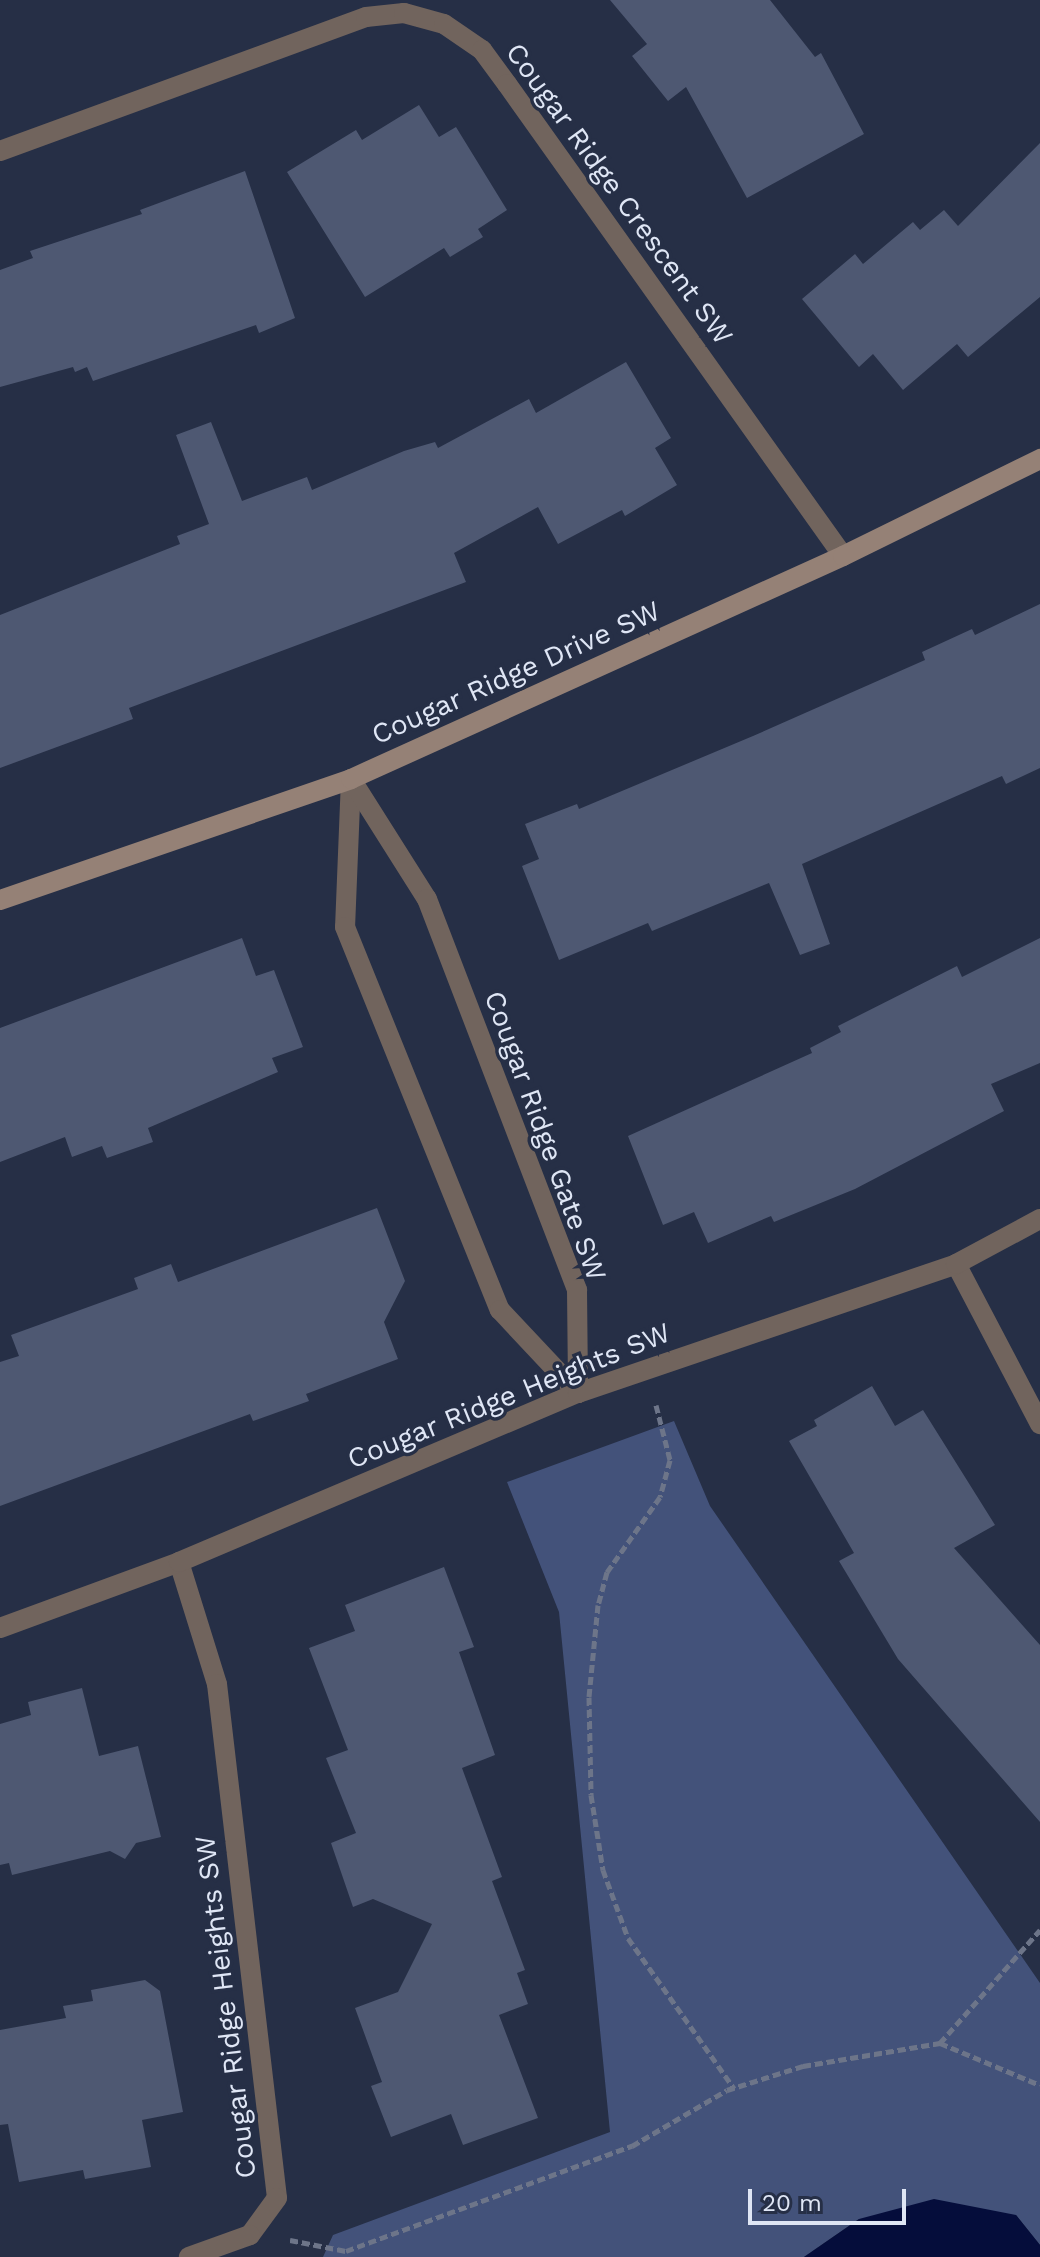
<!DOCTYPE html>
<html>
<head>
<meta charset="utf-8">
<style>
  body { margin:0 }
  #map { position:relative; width:1040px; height:2257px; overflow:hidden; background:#262f46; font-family:"Work Sans",sans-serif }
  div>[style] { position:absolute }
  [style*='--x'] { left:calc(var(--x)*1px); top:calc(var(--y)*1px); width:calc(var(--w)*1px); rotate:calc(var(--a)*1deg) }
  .green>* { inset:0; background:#43527a }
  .water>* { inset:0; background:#050d3b }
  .building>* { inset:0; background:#4e5872 }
  .path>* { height:5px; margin-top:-2.5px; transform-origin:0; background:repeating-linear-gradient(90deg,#6d7589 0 8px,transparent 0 12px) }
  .street>* { height:20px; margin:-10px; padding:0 10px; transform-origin:10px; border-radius:10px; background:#71645d }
  .secondary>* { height:20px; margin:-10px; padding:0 10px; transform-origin:10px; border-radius:10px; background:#958176 }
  span { translate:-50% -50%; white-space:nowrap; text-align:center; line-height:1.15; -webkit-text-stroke:7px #262f46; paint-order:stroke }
  .street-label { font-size:28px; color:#dfe6f5 }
  .scale { position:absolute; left:748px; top:2189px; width:158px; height:36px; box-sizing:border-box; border:4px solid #dfe6f5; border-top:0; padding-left:10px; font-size:24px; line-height:28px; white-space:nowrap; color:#dfe6f5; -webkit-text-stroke:6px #262f46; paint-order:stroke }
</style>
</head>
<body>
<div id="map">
  <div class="green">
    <i style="clip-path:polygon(674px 1421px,710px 1506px,1040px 1983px,1040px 2245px,1016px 2215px,859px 2219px,804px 2257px,323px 2257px,333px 2235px,610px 2132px,559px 1612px,507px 1482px)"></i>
  </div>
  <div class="water">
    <i style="clip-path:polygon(934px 2199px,1016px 2215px,1040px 2245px,1040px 2257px,804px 2257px,859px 2219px)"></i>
  </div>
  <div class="building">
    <i style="clip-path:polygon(610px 0,770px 0,815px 57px,821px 53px,864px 134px,747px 198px,686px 87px,668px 101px,632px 56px,647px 44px)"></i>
    <i style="clip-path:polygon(419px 105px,439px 137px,456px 127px,507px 210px,478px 229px,483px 237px,450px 257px,444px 248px,365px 297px,287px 172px,356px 130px,362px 140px)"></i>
    <i style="clip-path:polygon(1040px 143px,1040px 297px,968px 357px,957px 344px,903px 390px,873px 354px,859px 367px,802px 299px,855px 254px,863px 264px,913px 222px,920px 230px,944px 210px,958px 226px)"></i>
    <i style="clip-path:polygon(245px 171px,295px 318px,259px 333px,256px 325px,93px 381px,87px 367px,75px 372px,73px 367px,0 387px,0 270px,33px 258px,30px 251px,142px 214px,140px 210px)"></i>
    <i style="clip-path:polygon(626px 362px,671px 438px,655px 448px,677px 485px,625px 516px,622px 510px,558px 544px,538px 507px,454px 553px,466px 582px,129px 708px,133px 719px,0 768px,0 615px,180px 544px,177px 536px,209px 524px,176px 435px,211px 422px,242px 501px,307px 477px,312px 490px,404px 451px,435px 442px,438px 448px,529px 399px,536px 413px)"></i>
    <i style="clip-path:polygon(1040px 604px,1040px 768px,1006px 784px,1002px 776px,802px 864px,830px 944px,800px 955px,769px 883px,652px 931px,648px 923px,559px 960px,522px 866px,539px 859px,525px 824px,577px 804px,579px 809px,753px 736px,925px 660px,922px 652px,972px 629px,975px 635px)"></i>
    <i style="clip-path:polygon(242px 938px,256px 976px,274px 970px,303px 1047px,272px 1058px,278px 1072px,148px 1128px,153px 1142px,107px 1158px,102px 1146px,72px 1157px,65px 1137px,0 1162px,0 1028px)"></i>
    <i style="clip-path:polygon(1040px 938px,1040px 1063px,991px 1084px,1004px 1111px,855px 1189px,774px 1222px,771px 1216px,708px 1243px,694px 1212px,663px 1225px,628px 1136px,812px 1053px,810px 1048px,841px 1032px,838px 1026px,957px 966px,962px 977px)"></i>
    <i style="clip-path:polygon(377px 1208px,405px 1281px,384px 1322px,398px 1359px,306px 1394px,309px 1401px,253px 1421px,250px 1414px,0 1506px,0 1362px,19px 1356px,11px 1335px,138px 1289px,134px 1278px,171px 1264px,178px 1282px)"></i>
    <i style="clip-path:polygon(872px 1386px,895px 1426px,923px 1410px,995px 1525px,954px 1548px,1040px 1645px,1040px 1822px,898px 1659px,839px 1561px,854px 1553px,789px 1441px,817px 1426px,814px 1420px)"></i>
    <i style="clip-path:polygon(444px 1567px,474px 1647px,459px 1652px,495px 1755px,462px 1768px,502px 1877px,492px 1881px,525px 1970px,517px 1973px,528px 2004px,499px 2015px,538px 2118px,463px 2145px,451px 2114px,391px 2137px,371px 2086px,382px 2082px,355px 2008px,398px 1992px,432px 1924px,373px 1899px,353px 1907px,331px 1843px,356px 1833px,326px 1758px,348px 1750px,309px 1648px,355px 1631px,345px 1605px)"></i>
    <i style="clip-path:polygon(82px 1688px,99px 1756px,138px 1746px,161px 1837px,136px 1843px,125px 1859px,110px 1851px,12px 1875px,9px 1863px,0 1865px,0 1724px,31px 1715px,28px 1702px)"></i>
    <i style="clip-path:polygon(145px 1980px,160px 1991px,183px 2112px,142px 2120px,151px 2167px,85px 2179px,83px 2170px,19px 2182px,8px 2124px,0 2125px,0 2030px,66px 2018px,63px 2006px,93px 2001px,91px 1990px)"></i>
  </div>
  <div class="path">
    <i style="--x:656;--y:1405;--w:57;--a:75.7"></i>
    <i style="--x:670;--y:1460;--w:38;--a:105"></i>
    <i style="--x:660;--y:1497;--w:92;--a:125.2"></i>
    <i style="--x:607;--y:1572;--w:34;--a:105"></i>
    <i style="--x:598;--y:1605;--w:92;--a:95.6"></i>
    <i style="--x:589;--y:1697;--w:98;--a:88.8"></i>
    <i style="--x:591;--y:1795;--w:76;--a:80.9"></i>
    <i style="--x:603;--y:1870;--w:72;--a:69.8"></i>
    <i style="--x:628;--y:1938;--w:184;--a:54.8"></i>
    <i style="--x:940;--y:2043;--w:151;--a:-48.5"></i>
    <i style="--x:290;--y:2240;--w:57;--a:11.1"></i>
    <i style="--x:346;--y:2251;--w:305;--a:-20.2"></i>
    <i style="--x:632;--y:2146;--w:110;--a:-30.5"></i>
    <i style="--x:727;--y:2090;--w:80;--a:-17.5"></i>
    <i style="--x:803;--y:2066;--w:139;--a:-9.5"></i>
    <i style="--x:940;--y:2043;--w:108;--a:22.8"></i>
  </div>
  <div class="street">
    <i style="--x:0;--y:151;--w:390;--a:-20.1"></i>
    <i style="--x:366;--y:17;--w:38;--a:-6"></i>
    <i style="--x:404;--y:13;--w:41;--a:15.4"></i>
    <i style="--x:444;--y:24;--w:46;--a:34.4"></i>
    <i style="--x:482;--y:50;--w:42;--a:53.7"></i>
    <i style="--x:507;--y:84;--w:579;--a:54.55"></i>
    <i style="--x:351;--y:779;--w:148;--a:92.3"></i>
    <i style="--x:345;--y:927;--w:413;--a:68"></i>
    <i style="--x:500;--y:1310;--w:114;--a:46.8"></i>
    <i style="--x:351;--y:779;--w:142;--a:57.7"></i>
    <i style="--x:427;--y:899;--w:419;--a:69"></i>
    <i style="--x:577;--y:1290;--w:103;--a:89.4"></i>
    <i style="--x:956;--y:1264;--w:181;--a:62.3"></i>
    <i style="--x:179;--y:1562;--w:128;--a:72.7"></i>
    <i style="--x:217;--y:1684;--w:517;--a:83.34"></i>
    <i style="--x:277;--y:2198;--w:46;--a:126.1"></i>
    <i style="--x:250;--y:2235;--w:65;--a:160.2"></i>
    <i style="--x:0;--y:1628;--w:191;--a:-20.2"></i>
    <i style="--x:179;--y:1562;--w:433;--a:-23"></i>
    <i style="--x:578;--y:1393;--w:399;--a:-18.8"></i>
    <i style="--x:956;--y:1264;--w:95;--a:-28.2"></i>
  </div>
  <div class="secondary">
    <i style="--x:0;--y:900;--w:371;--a:-19"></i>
    <i style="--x:351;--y:779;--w:540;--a:-24.38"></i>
    <i style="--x:843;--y:556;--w:220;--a:-26.2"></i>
  </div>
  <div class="street-label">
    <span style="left:619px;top:194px;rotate:54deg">Cougar Ridge Crescent SW</span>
    <span style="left:516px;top:673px;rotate:-24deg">Cougar Ridge Drive SW</span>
    <span style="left:545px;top:1136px;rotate:70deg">Cougar Ridge Gate SW</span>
    <span style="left:509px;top:1396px;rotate:-22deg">Cougar Ridge Heights SW</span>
    <span style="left:226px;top:2007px;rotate:-97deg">Cougar Ridge Heights SW</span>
  </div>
  <div class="scale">20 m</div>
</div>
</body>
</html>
